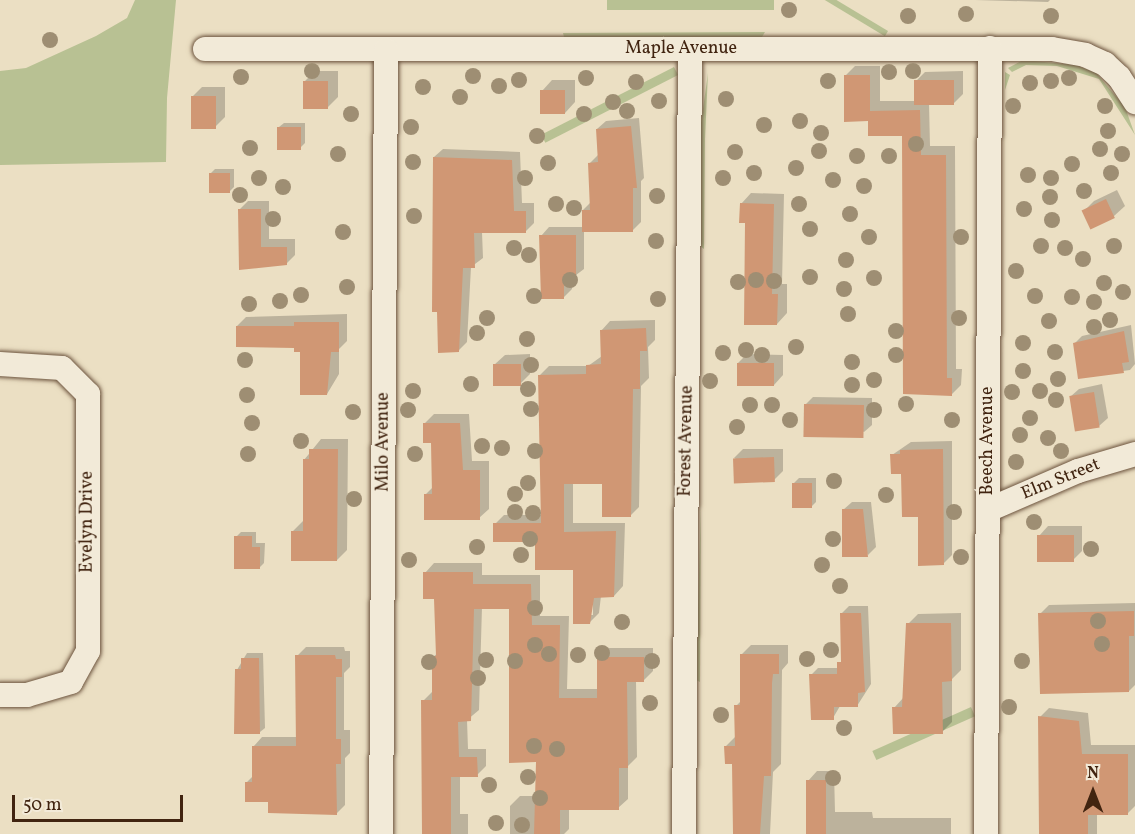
<!DOCTYPE html>
<html>
<head>
<meta charset="utf-8">
<style>
  body { margin:0 }
  #map { position:relative; width:1135px; height:834px; overflow:hidden; background:#ebdfc3; font-family:Vollkorn,serif }
  div>[style] { position:absolute }
  [style*='--x'] { left:calc(var(--x)*1px); top:calc(var(--y)*1px); width:calc(var(--w)*1px); rotate:calc(var(--a)*1deg) }
  .green>* { inset:0; background:#b8c193; transform-origin:0 0 }
  .shadow>* { inset:0; background:#0003 }
  .building>* { inset:0; background:#d09774; transform-origin:0 0 }
  .roads { filter:drop-shadow(0 0 2px #6c533d) drop-shadow(0 0 2px #6c533d) }
  .minor>* { height:24px; margin:-12px; padding:0 12px; transform-origin:12px; border-radius:12px; background:#f2ead8 }
  .trees>* { width:16px; height:16px; margin:-8px; border-radius:50%; background:#9e8e73 }
  span { translate:-50% -50%; white-space:nowrap; text-align:center; line-height:1.15; -webkit-text-stroke:4.5px #f2ead8; paint-order:stroke }
  .street-label { font-size:18px; color:#412410 }
  .north { position:absolute; left:1063px; top:762px; width:60px; height:60px; -webkit-text-stroke:4px #f2ead8; paint-order:stroke; rotate:0deg; font-size:16px; font-weight:700; line-height:24px; text-align:center; color:#412410 }
  .north::after { content:''; display:block; margin:auto; width:21px; height:27px; background:#412410; clip-path:polygon(50% 0,100% 100%,50% 72%,0 100%) }
  .scale { position:absolute; left:12px; top:795px; width:171px; height:27px; box-sizing:border-box; border:3px solid #412410; border-top:0; padding-left:8px; font-size:18px; line-height:21px; white-space:nowrap; color:#412410; -webkit-text-stroke:4px #f2ead8; paint-order:stroke }
</style>
</head>
<body>
<div id="map">
  <div class="green">
    <i style="clip-path:polygon(135px 0,176px 0,167px 98px,166px 162px,0 165px,0 71px,26px 68px,96px 36px,127px 18px)"></i>
    <i style="left:607px;top:0;width:167px;height:10px"></i>
    <i style="left:888px;top:31px;width:6px;height:97px;rotate:121deg"></i>
    <i style="clip-path:polygon(765px 32px,762px 37px,564px 37px,563px 33px)"></i>
    <i style="clip-path:polygon(1023px 60px,1076px 65px,1096px 73px,1125px 107px,1135px 135px,1099px 79px,1057px 66px,1026px 65px,1012px 72px,1008px 68px)"></i>
    <i style="left:674px;top:67px;width:9px;height:149px;rotate:63deg"></i>
    <i style="clip-path:polygon(1005px 72px,1010px 75px,1005px 90px,1002px 486px)"></i>
    <i style="clip-path:polygon(708px 73px,705px 139px,704px 249px,700px 246px,700px 130px)"></i>
    <i style="clip-path:polygon(701px 503px,700px 682px,696px 680px)"></i>
    <i style="left:971px;top:707px;width:10px;height:108px;rotate:66deg"></i>
  </div>
  <div class="shadow">
    <i style="clip-path:polygon(975px 0,1050px 0,1048px 2px)"></i>
    <i style="clip-path:polygon(855px 66px,880px 66px,880px 101px,916px 101px,916px 81px,925px 72px,963px 71px,963px 94px,954px 103px,929px 103px,930px 146px,955px 146px,956px 369px,962px 369px,961px 385px,951px 395px,905px 393px,903px 134px,870px 120px,845px 76px)"></i>
    <i style="clip-path:polygon(315px 71px,338px 71px,338px 97px,328px 107px,304px 82px)"></i>
    <i style="clip-path:polygon(552px 80px,575px 80px,575px 102px,565px 113px,542px 91px)"></i>
    <i style="clip-path:polygon(202px 87px,225px 87px,225px 117px,215px 127px,192px 97px)"></i>
    <i style="clip-path:polygon(639px 118px,644px 178px,641px 181px,641px 222px,633px 230px,584px 230px,584px 269px,572px 278px,572px 289px,563px 298px,541px 236px,549px 227px,583px 227px,583px 210px,591px 202px,590px 163px,598px 155px,597px 129px,606px 121px)"></i>
    <i style="clip-path:polygon(284px 123px,305px 123px,305px 143px,300px 148px,279px 127px)"></i>
    <i style="clip-path:polygon(443px 149px,520px 152px,522px 203px,534px 203px,534px 223px,525px 232px,482px 232px,483px 258px,471px 267px,467px 342px,458px 351px,434px 157px)"></i>
    <i style="clip-path:polygon(215px 169px,234px 169px,234px 187px,229px 192px,210px 174px)"></i>
    <i style="clip-path:polygon(1117px 190px,1125px 206px,1114px 216px,1091px 228px,1083px 212px,1094px 201px)"></i>
    <i style="clip-path:polygon(751px 193px,784px 194px,782px 284px,787px 284px,787px 313px,777px 324px,741px 204px)"></i>
    <i style="clip-path:polygon(248px 201px,269px 201px,269px 239px,295px 239px,295px 255px,286px 264px,240px 268px,240px 209px)"></i>
    <i style="clip-path:polygon(347px 314px,347px 341px,339px 349px,339px 374px,327px 394px,302px 350px,237px 326px,246px 317px)"></i>
    <i style="clip-path:polygon(evenodd,655px 320px,655px 340px,648px 347px,649px 378px,641px 386px,639px 507px,630px 516px,603px 483px,573px 483px,573px 523px,625px 523px,623px 586px,614px 596px,601px 596px,599px 613px,590px 622px,574px 568px,536px 541px,495px 524px,504px 515px,543px 515px,540px 375px,549px 366px,588px 366px,602px 356px,601px 331px,610px 321px,655px 320px,593px 590px,593px 615px,590px 615px,593px 590px)"></i>
    <i style="clip-path:polygon(1131px 325px,1135px 364px,1130px 370px,1080px 377px,1074px 344px,1082px 336px)"></i>
    <i style="clip-path:polygon(530px 354px,530px 374px,520px 384px,494px 365px,505px 355px)"></i>
    <i style="clip-path:polygon(747px 354px,783px 355px,783px 375px,774px 385px,738px 363px)"></i>
    <i style="clip-path:polygon(1102px 384px,1108px 418px,1099px 426px,1070px 397px,1079px 389px)"></i>
    <i style="clip-path:polygon(813px 397px,872px 398px,872px 425px,864px 432px,805px 405px)"></i>
    <i style="clip-path:polygon(434px 414px,469px 414px,472px 461px,489px 461px,489px 509px,479px 518px,426px 494px,433px 487px,432px 442px,424px 424px)"></i>
    <i style="clip-path:polygon(321px 439px,348px 439px,347px 550px,337px 560px,293px 531px,303px 521px,304px 460px)"></i>
    <i style="clip-path:polygon(952px 441px,952px 555px,943px 564px,892px 455px,911px 442px)"></i>
    <i style="clip-path:polygon(743px 449px,783px 449px,783px 471px,774px 480px,734px 458px)"></i>
    <i style="clip-path:polygon(799px 478px,816px 478px,816px 502px,812px 506px,794px 483px)"></i>
    <i style="clip-path:polygon(852px 502px,871px 502px,876px 547px,868px 555px,843px 510px)"></i>
    <i style="clip-path:polygon(1048px 526px,1082px 526px,1082px 551px,1073px 560px,1039px 536px)"></i>
    <i style="clip-path:polygon(241px 532px,256px 532px,256px 543px,265px 543px,264px 563px,259px 568px,236px 537px)"></i>
    <i style="clip-path:polygon(434px 563px,482px 563px,482px 575px,540px 575px,540px 616px,569px 616px,567px 689px,598px 689px,598px 658px,608px 648px,653px 648px,653px 671px,644px 680px,636px 680px,637px 757px,628px 766px,628px 799px,618px 808px,569px 809px,569px 829px,564px 834px,510px 834px,510px 806px,520px 796px,538px 796px,538px 761px,510px 607px,482px 607px,479px 710px,467px 720px,468px 749px,486px 749px,486px 766px,477px 775px,460px 775px,460px 814px,468px 814px,468px 834px,423px 834px,423px 701px,432px 692px,433px 657px,438px 653px,436px 598px,425px 573px)"></i>
    <i style="clip-path:polygon(1135px 603px,1135px 685px,1129px 691px,1040px 614px,1049px 605px)"></i>
    <i style="clip-path:polygon(849px 606px,868px 606px,871px 684px,857px 706px,840px 706px,833px 718px,811px 675px,818px 668px,838px 668px,843px 659px,842px 613px)"></i>
    <i style="clip-path:polygon(961px 613px,961px 670px,952px 679px,952px 722px,942px 732px,894px 708px,904px 697px,908px 624px,918px 614px)"></i>
    <i style="clip-path:polygon(751px 645px,788px 645px,788px 663px,782px 670px,781px 764px,773px 772px,770px 834px,734px 834px,733px 762px,726px 746px,736px 736px,736px 706px,742px 700px,741px 655px)"></i>
    <i style="clip-path:polygon(306px 647px,344px 647px,345px 651px,350px 651px,350px 667px,344px 673px,344px 730px,350px 730px,350px 753px,345px 758px,345px 805px,336px 814px,270px 801px,246px 783px,253px 776px,253px 747px,262px 737px,298px 737px,297px 656px)"></i>
    <i style="clip-path:polygon(247px 653px,263px 653px,265px 728px,260px 732px,237px 670px)"></i>
    <i style="clip-path:polygon(1049px 708px,1088px 713px,1091px 745px,1135px 745px,1135px 806px,1128px 813px,1097px 814px,1097px 834px,1041px 834px,1040px 717px)"></i>
    <i style="clip-path:polygon(817px 771px,834px 771px,835px 812px,872px 812px,873px 818px,951px 818px,951px 834px,808px 834px,808px 781px)"></i>
  </div>
  <div class="building">
    <i style="clip-path:polygon(844px 75px,870px 75px,870px 111px,920px 110px,921px 155px,946px 155px,947px 378px,952px 378px,952px 396px,903px 394px,902px 136px,868px 136px,868px 121px,844px 122px)"></i>
    <i style="left:914px;top:80px;width:40px;height:25px"></i>
    <i style="left:303px;top:81px;width:25px;height:28px"></i>
    <i style="left:540px;top:90px;width:25px;height:24px"></i>
    <i style="left:191px;top:96px;width:25px;height:33px"></i>
    <i style="clip-path:polygon(631px 126px,637px 188px,633px 188px,633px 232px,582px 232px,582px 210px,590px 210px,588px 163px,598px 162px,596px 129px)"></i>
    <i style="left:277px;top:127px;width:24px;height:23px"></i>
    <i style="clip-path:polygon(433px 157px,512px 160px,514px 211px,526px 211px,526px 233px,474px 233px,475px 268px,463px 268px,459px 352px,438px 353px,437px 312px,432px 312px)"></i>
    <i style="left:209px;top:173px;width:21px;height:20px"></i>
    <i style="left:1106px;top:199px;width:21px;height:27px;rotate:65deg"></i>
    <i style="clip-path:polygon(740px 203px,774px 204px,772px 294px,778px 294px,777px 325px,744px 325px,745px 223px,739px 223px)"></i>
    <i style="clip-path:polygon(238px 209px,261px 209px,261px 247px,287px 247px,287px 265px,239px 270px)"></i>
    <i style="clip-path:polygon(539px 235px,576px 235px,576px 279px,564px 279px,564px 299px,541px 299px)"></i>
    <i style="clip-path:polygon(294px 322px,339px 322px,339px 352px,331px 352px,327px 395px,300px 395px,300px 352px,294px 352px,294px 348px,236px 347px,236px 326px,294px 326px)"></i>
    <i style="clip-path:polygon(646px 328px,647px 351px,640px 351px,640px 389px,633px 389px,631px 517px,602px 517px,602px 484px,564px 484px,564px 532px,616px 531px,614px 597px,594px 598px,590px 624px,573px 624px,573px 570px,535px 570px,535px 542px,493px 542px,493px 523px,541px 523px,538px 375px,586px 374px,586px 365px,601px 364px,600px 330px)"></i>
    <i style="clip-path:polygon(1124px 331px,1129px 362px,1122px 363px,1124px 373px,1078px 379px,1073px 343px)"></i>
    <i style="left:737px;top:363px;width:37px;height:23px"></i>
    <i style="left:493px;top:364px;width:28px;height:22px"></i>
    <i style="left:1094px;top:392px;width:36px;height:25px;rotate:81deg"></i>
    <i style="left:804px;top:404px;width:60px;height:33px;rotate:1deg"></i>
    <i style="clip-path:polygon(423px 423px,460px 423px,463px 470px,480px 470px,480px 520px,424px 520px,424px 494px,432px 494px,431px 443px,423px 443px)"></i>
    <i style="clip-path:polygon(309px 449px,338px 449px,337px 561px,291px 561px,291px 531px,303px 531px,303px 459px,309px 459px)"></i>
    <i style="clip-path:polygon(943px 449px,944px 565px,918px 566px,918px 517px,902px 517px,901px 474px,891px 474px,890px 454px,900px 454px,900px 450px)"></i>
    <i style="left:774px;top:457px;width:25px;height:41px;rotate:88deg"></i>
    <i style="left:792px;top:483px;width:20px;height:25px"></i>
    <i style="clip-path:polygon(842px 509px,863px 509px,868px 557px,842px 557px)"></i>
    <i style="left:1037px;top:535px;width:37px;height:27px"></i>
    <i style="clip-path:polygon(234px 536px,252px 536px,252px 547px,260px 547px,260px 569px,234px 569px)"></i>
    <i style="clip-path:polygon(423px 572px,473px 572px,473px 584px,531px 584px,532px 625px,560px 625px,559px 698px,597px 698px,597px 657px,644px 657px,644px 682px,627px 682px,628px 768px,619px 768px,619px 810px,560px 810px,560px 834px,534px 834px,536px 762px,509px 763px,509px 609px,474px 609px,471px 721px,458px 722px,459px 757px,477px 757px,478px 777px,451px 777px,451px 834px,422px 834px,421px 700px,432px 700px,432px 656px,436px 656px,434px 599px,423px 599px)"></i>
    <i style="clip-path:polygon(1134px 611px,1134px 636px,1129px 636px,1129px 692px,1040px 694px,1038px 613px)"></i>
    <i style="clip-path:polygon(840px 613px,861px 613px,865px 692px,858px 693px,858px 707px,834px 707px,834px 720px,811px 720px,809px 674px,837px 674px,837px 662px,841px 662px)"></i>
    <i style="clip-path:polygon(906px 623px,951px 623px,952px 681px,942px 682px,943px 734px,893px 734px,892px 707px,902px 707px)"></i>
    <i style="clip-path:polygon(740px 654px,779px 654px,779px 674px,773px 674px,772px 683px,771px 776px,764px 776px,760px 834px,733px 834px,732px 764px,725px 764px,724px 746px,735px 746px,734px 705px,740px 705px)"></i>
    <i style="clip-path:polygon(295px 655px,335px 655px,336px 659px,342px 659px,342px 677px,336px 677px,336px 739px,341px 739px,341px 764px,336px 764px,337px 815px,268px 813px,268px 802px,245px 802px,245px 782px,252px 782px,252px 746px,296px 746px)"></i>
    <i style="clip-path:polygon(241px 658px,259px 658px,260px 734px,234px 734px,235px 669px,241px 669px)"></i>
    <i style="clip-path:polygon(1038px 716px,1079px 721px,1082px 754px,1128px 754px,1128px 815px,1088px 815px,1088px 834px,1039px 834px)"></i>
    <i style="left:806px;top:780px;width:20px;height:54px"></i>
  </div>
  <div class="roads">
    <div class="minor">
      <i style="--x:205;--y:49;--w:847;--a:0"></i>
      <i style="--x:1052;--y:49;--w:34;--a:10"></i>
      <i style="--x:1085;--y:55;--w:22;--a:24"></i>
      <i style="--x:1105;--y:64;--w:19;--a:43"></i>
      <i style="--x:1119;--y:77;--w:30;--a:57"></i>
      <i style="--x:0;--y:364;--w:62;--a:3.7"></i>
      <i style="--x:62;--y:368;--w:37;--a:45"></i>
      <i style="--x:88;--y:394;--w:257;--a:90"></i>
      <i style="--x:88;--y:651;--w:35;--a:119"></i>
      <i style="--x:71;--y:682;--w:46;--a:163.5"></i>
      <i style="--x:27;--y:695;--w:27;--a:180"></i>
      <i style="--x:988;--y:510;--w:98;--a:-23.4"></i>
      <i style="--x:1078;--y:471;--w:59;--a:-16.6"></i>
      <i style="--x:381;--y:834;--w:784;--a:-89.63"></i>
      <i style="--x:684;--y:834;--w:785;--a:-89.56"></i>
      <i style="--x:986;--y:834;--w:786;--a:-89.71"></i>
    </div>
  </div>
  <div class="trees">
    <i style="left:789px;top:10px"></i>
    <i style="left:966px;top:14px"></i>
    <i style="left:908px;top:16px"></i>
    <i style="left:1051px;top:16px"></i>
    <i style="left:50px;top:40px"></i>
    <i style="left:312px;top:71px"></i>
    <i style="left:913px;top:71px"></i>
    <i style="left:889px;top:72px"></i>
    <i style="left:473px;top:76px"></i>
    <i style="left:241px;top:77px"></i>
    <i style="left:586px;top:78px"></i>
    <i style="left:1069px;top:78px"></i>
    <i style="left:519px;top:80px"></i>
    <i style="left:828px;top:81px"></i>
    <i style="left:1051px;top:81px"></i>
    <i style="left:636px;top:82px"></i>
    <i style="left:1030px;top:83px"></i>
    <i style="left:499px;top:86px"></i>
    <i style="left:423px;top:87px"></i>
    <i style="left:460px;top:97px"></i>
    <i style="left:726px;top:99px"></i>
    <i style="left:659px;top:101px"></i>
    <i style="left:613px;top:102px"></i>
    <i style="left:1013px;top:106px"></i>
    <i style="left:1105px;top:106px"></i>
    <i style="left:627px;top:111px"></i>
    <i style="left:351px;top:114px"></i>
    <i style="left:584px;top:114px"></i>
    <i style="left:800px;top:121px"></i>
    <i style="left:764px;top:125px"></i>
    <i style="left:411px;top:127px"></i>
    <i style="left:1108px;top:131px"></i>
    <i style="left:821px;top:133px"></i>
    <i style="left:537px;top:136px"></i>
    <i style="left:916px;top:144px"></i>
    <i style="left:250px;top:148px"></i>
    <i style="left:1100px;top:149px"></i>
    <i style="left:819px;top:151px"></i>
    <i style="left:735px;top:152px"></i>
    <i style="left:338px;top:154px"></i>
    <i style="left:1122px;top:154px"></i>
    <i style="left:857px;top:156px"></i>
    <i style="left:889px;top:156px"></i>
    <i style="left:413px;top:162px"></i>
    <i style="left:548px;top:163px"></i>
    <i style="left:1072px;top:164px"></i>
    <i style="left:796px;top:168px"></i>
    <i style="left:754px;top:173px"></i>
    <i style="left:1111px;top:173px"></i>
    <i style="left:1028px;top:175px"></i>
    <i style="left:259px;top:178px"></i>
    <i style="left:525px;top:178px"></i>
    <i style="left:723px;top:178px"></i>
    <i style="left:1051px;top:178px"></i>
    <i style="left:833px;top:180px"></i>
    <i style="left:864px;top:186px"></i>
    <i style="left:283px;top:187px"></i>
    <i style="left:1084px;top:191px"></i>
    <i style="left:240px;top:195px"></i>
    <i style="left:657px;top:196px"></i>
    <i style="left:1050px;top:197px"></i>
    <i style="left:556px;top:204px"></i>
    <i style="left:799px;top:204px"></i>
    <i style="left:574px;top:208px"></i>
    <i style="left:1024px;top:209px"></i>
    <i style="left:850px;top:214px"></i>
    <i style="left:414px;top:216px"></i>
    <i style="left:273px;top:219px"></i>
    <i style="left:1052px;top:220px"></i>
    <i style="left:810px;top:229px"></i>
    <i style="left:343px;top:232px"></i>
    <i style="left:869px;top:237px"></i>
    <i style="left:961px;top:237px"></i>
    <i style="left:656px;top:241px"></i>
    <i style="left:1041px;top:246px"></i>
    <i style="left:1114px;top:246px"></i>
    <i style="left:514px;top:248px"></i>
    <i style="left:1065px;top:248px"></i>
    <i style="left:529px;top:255px"></i>
    <i style="left:1083px;top:259px"></i>
    <i style="left:846px;top:260px"></i>
    <i style="left:1016px;top:271px"></i>
    <i style="left:810px;top:277px"></i>
    <i style="left:874px;top:278px"></i>
    <i style="left:570px;top:280px"></i>
    <i style="left:756px;top:280px"></i>
    <i style="left:774px;top:281px"></i>
    <i style="left:738px;top:282px"></i>
    <i style="left:1104px;top:283px"></i>
    <i style="left:347px;top:287px"></i>
    <i style="left:844px;top:289px"></i>
    <i style="left:1123px;top:292px"></i>
    <i style="left:301px;top:295px"></i>
    <i style="left:534px;top:296px"></i>
    <i style="left:1035px;top:296px"></i>
    <i style="left:1072px;top:297px"></i>
    <i style="left:658px;top:299px"></i>
    <i style="left:280px;top:301px"></i>
    <i style="left:1094px;top:302px"></i>
    <i style="left:249px;top:304px"></i>
    <i style="left:848px;top:314px"></i>
    <i style="left:487px;top:318px"></i>
    <i style="left:959px;top:318px"></i>
    <i style="left:1110px;top:320px"></i>
    <i style="left:1049px;top:321px"></i>
    <i style="left:1094px;top:327px"></i>
    <i style="left:896px;top:331px"></i>
    <i style="left:477px;top:333px"></i>
    <i style="left:527px;top:339px"></i>
    <i style="left:1023px;top:343px"></i>
    <i style="left:796px;top:347px"></i>
    <i style="left:746px;top:350px"></i>
    <i style="left:1055px;top:352px"></i>
    <i style="left:723px;top:353px"></i>
    <i style="left:762px;top:355px"></i>
    <i style="left:896px;top:355px"></i>
    <i style="left:245px;top:360px"></i>
    <i style="left:852px;top:362px"></i>
    <i style="left:531px;top:365px"></i>
    <i style="left:1023px;top:371px"></i>
    <i style="left:1058px;top:379px"></i>
    <i style="left:874px;top:380px"></i>
    <i style="left:710px;top:381px"></i>
    <i style="left:471px;top:384px"></i>
    <i style="left:852px;top:385px"></i>
    <i style="left:528px;top:389px"></i>
    <i style="left:413px;top:391px"></i>
    <i style="left:1040px;top:391px"></i>
    <i style="left:1012px;top:392px"></i>
    <i style="left:247px;top:395px"></i>
    <i style="left:1056px;top:400px"></i>
    <i style="left:906px;top:404px"></i>
    <i style="left:750px;top:405px"></i>
    <i style="left:772px;top:405px"></i>
    <i style="left:531px;top:409px"></i>
    <i style="left:408px;top:410px"></i>
    <i style="left:874px;top:410px"></i>
    <i style="left:353px;top:412px"></i>
    <i style="left:1030px;top:418px"></i>
    <i style="left:790px;top:420px"></i>
    <i style="left:952px;top:420px"></i>
    <i style="left:252px;top:423px"></i>
    <i style="left:737px;top:427px"></i>
    <i style="left:1020px;top:435px"></i>
    <i style="left:1048px;top:438px"></i>
    <i style="left:301px;top:441px"></i>
    <i style="left:482px;top:446px"></i>
    <i style="left:502px;top:448px"></i>
    <i style="left:535px;top:451px"></i>
    <i style="left:1061px;top:451px"></i>
    <i style="left:248px;top:454px"></i>
    <i style="left:415px;top:454px"></i>
    <i style="left:1016px;top:462px"></i>
    <i style="left:834px;top:481px"></i>
    <i style="left:528px;top:483px"></i>
    <i style="left:515px;top:494px"></i>
    <i style="left:886px;top:495px"></i>
    <i style="left:354px;top:499px"></i>
    <i style="left:515px;top:512px"></i>
    <i style="left:954px;top:512px"></i>
    <i style="left:533px;top:513px"></i>
    <i style="left:1034px;top:522px"></i>
    <i style="left:530px;top:539px"></i>
    <i style="left:833px;top:539px"></i>
    <i style="left:477px;top:547px"></i>
    <i style="left:1091px;top:549px"></i>
    <i style="left:521px;top:555px"></i>
    <i style="left:961px;top:557px"></i>
    <i style="left:409px;top:560px"></i>
    <i style="left:822px;top:565px"></i>
    <i style="left:840px;top:586px"></i>
    <i style="left:535px;top:608px"></i>
    <i style="left:1098px;top:621px"></i>
    <i style="left:622px;top:622px"></i>
    <i style="left:1102px;top:644px"></i>
    <i style="left:535px;top:645px"></i>
    <i style="left:831px;top:650px"></i>
    <i style="left:602px;top:653px"></i>
    <i style="left:549px;top:654px"></i>
    <i style="left:578px;top:655px"></i>
    <i style="left:807px;top:659px"></i>
    <i style="left:486px;top:660px"></i>
    <i style="left:515px;top:661px"></i>
    <i style="left:652px;top:661px"></i>
    <i style="left:1022px;top:661px"></i>
    <i style="left:429px;top:662px"></i>
    <i style="left:478px;top:678px"></i>
    <i style="left:650px;top:703px"></i>
    <i style="left:1009px;top:707px"></i>
    <i style="left:721px;top:715px"></i>
    <i style="left:844px;top:728px"></i>
    <i style="left:534px;top:746px"></i>
    <i style="left:557px;top:749px"></i>
    <i style="left:528px;top:777px"></i>
    <i style="left:833px;top:778px"></i>
    <i style="left:489px;top:785px"></i>
    <i style="left:540px;top:798px"></i>
    <i style="left:496px;top:823px"></i>
    <i style="left:522px;top:825px"></i>
  </div>
  <div class="street-label">
    <span style="left:681px;top:49px">Maple Avenue</span>
    <span style="left:687px;top:441px;rotate:-89deg">Forest Avenue</span>
    <span style="left:988px;top:441px;rotate:-90deg">Beech Avenue</span>
    <span style="left:384px;top:442px;rotate:-90deg">Milo Avenue</span>
    <span style="left:1061px;top:480px;rotate:-22deg">Elm Street</span>
    <span style="left:88px;top:522px;rotate:-90deg">Evelyn Drive</span>
  </div>
  <div class="north">N</div>
  <div class="scale">50 m</div>
</div>
</body>
</html>
